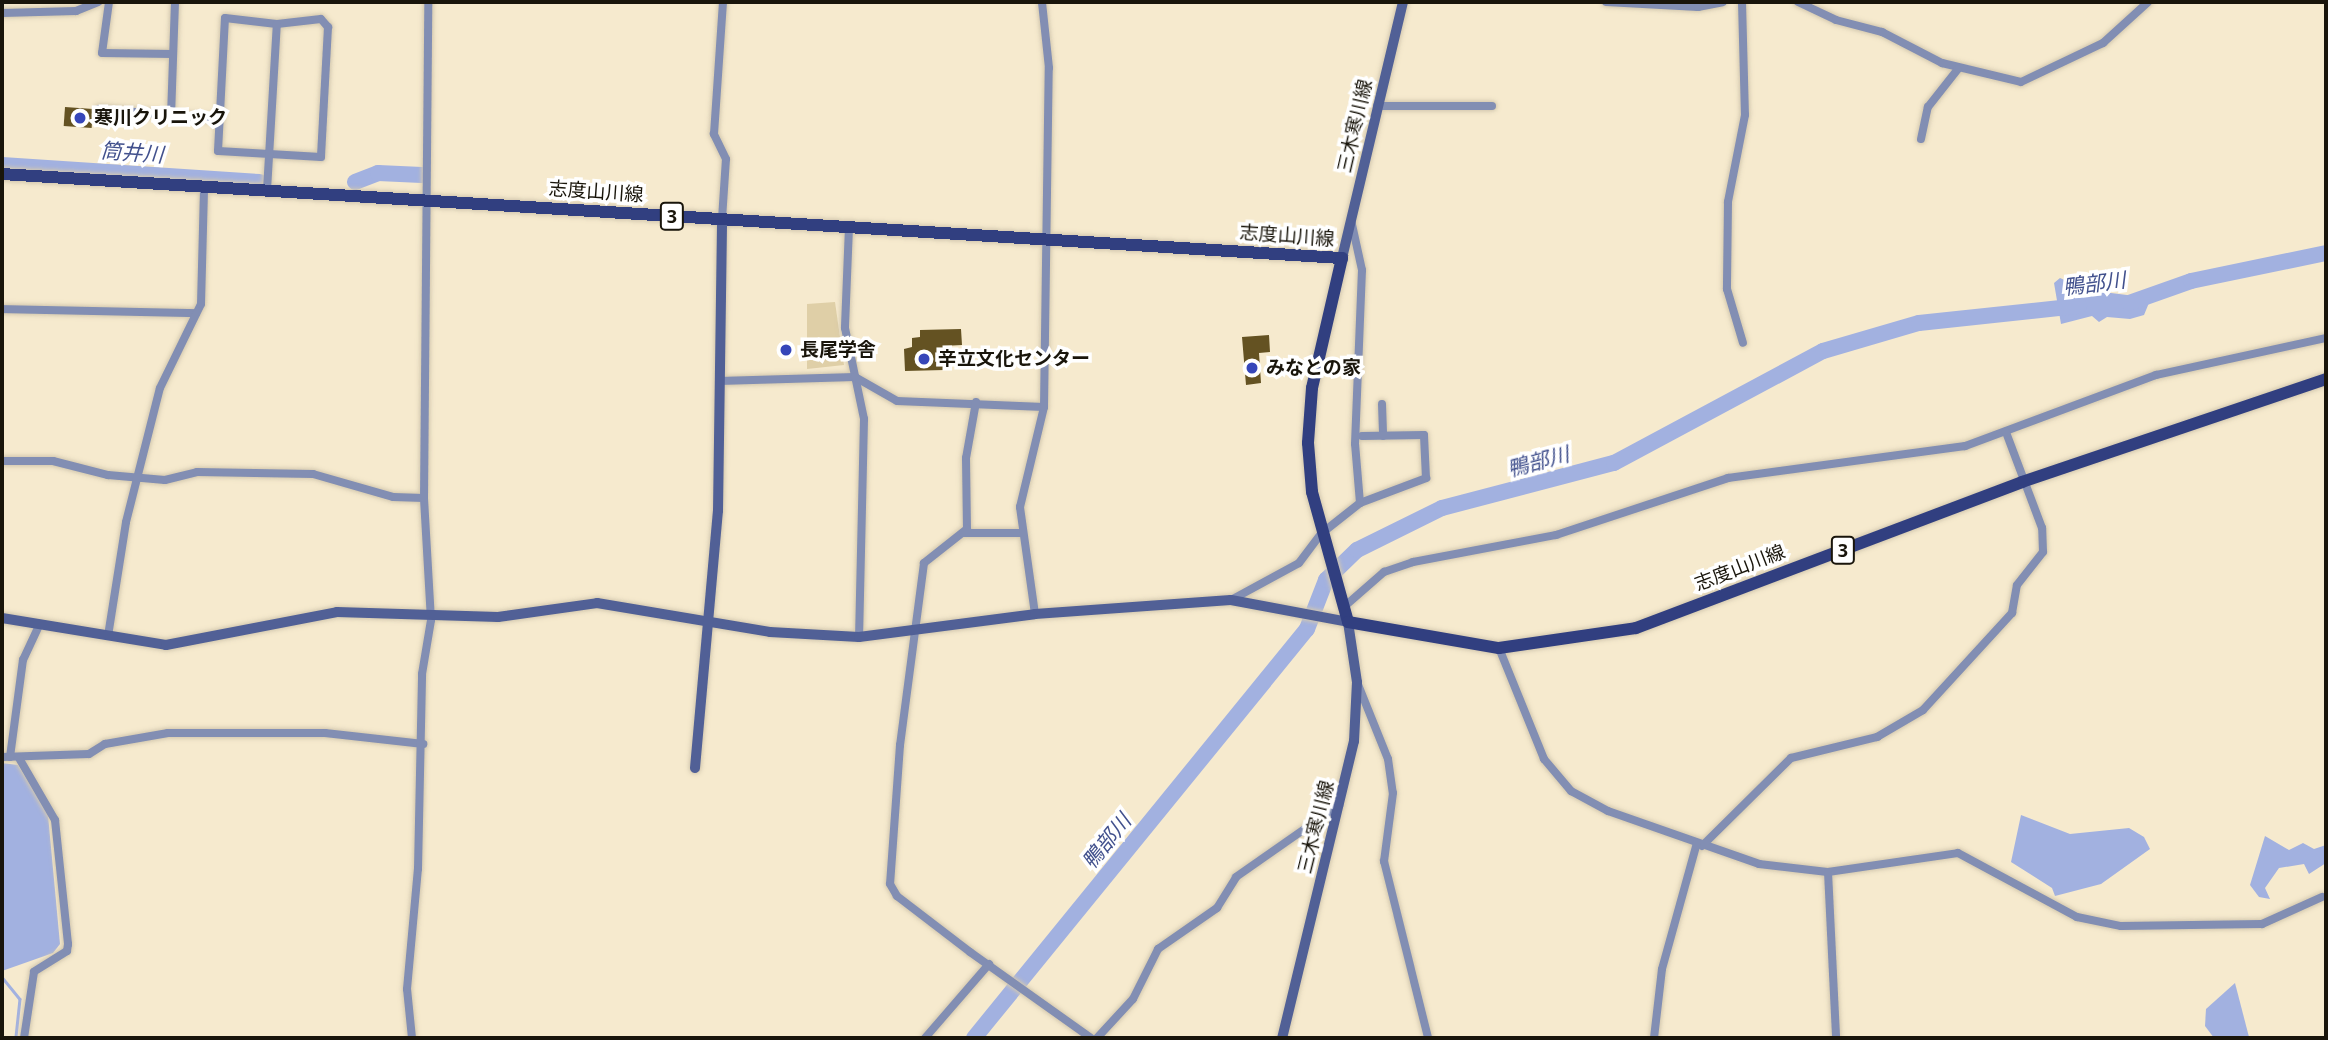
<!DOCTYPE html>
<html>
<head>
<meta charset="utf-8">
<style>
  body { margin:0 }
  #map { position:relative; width:2328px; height:1040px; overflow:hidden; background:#f6eace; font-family:"Open Sans","Noto Sans JP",sans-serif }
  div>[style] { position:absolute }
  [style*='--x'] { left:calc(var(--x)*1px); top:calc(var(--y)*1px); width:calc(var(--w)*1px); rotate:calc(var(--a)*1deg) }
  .green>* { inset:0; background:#dfcfa7 }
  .water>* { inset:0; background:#a2b1e0 }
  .stream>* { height:2.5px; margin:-1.25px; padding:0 1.25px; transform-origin:1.25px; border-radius:1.25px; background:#a2b1e0 }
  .river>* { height:16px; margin:-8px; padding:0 8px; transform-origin:8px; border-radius:8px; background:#a2b1e0 }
  .building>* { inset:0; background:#645222; transform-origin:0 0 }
  .roads { filter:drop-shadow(0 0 2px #d3c8af) drop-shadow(0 0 2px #d3c8af) }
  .street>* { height:8px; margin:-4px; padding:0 4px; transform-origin:4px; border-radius:4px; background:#828eb3 }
  .secondary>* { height:10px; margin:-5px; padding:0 5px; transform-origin:5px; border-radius:5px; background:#516096 }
  .primary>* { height:12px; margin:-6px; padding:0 6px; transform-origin:6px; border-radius:6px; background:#313f80 }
  .dots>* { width:19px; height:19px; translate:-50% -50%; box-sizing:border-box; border:4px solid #fff; border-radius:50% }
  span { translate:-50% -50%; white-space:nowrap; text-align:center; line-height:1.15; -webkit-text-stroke:7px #fff; paint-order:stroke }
  .shield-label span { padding:2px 5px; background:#fff; border:2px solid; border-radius:5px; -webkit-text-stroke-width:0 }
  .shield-label { font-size:18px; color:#19150b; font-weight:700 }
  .poi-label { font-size:19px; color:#19150b; font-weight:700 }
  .left { translate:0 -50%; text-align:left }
  .street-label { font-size:19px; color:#19150b }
  .water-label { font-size:21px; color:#42518d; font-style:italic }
  .frame { position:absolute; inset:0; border:4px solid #19150b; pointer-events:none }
</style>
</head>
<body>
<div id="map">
  <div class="green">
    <i style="clip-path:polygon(835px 302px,844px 365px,807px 369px,807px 304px)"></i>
  </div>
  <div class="water">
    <i style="clip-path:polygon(2060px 278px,2087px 290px,2151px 298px,2144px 315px,2130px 319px,2107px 317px,2099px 322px,2092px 316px,2061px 324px,2054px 283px)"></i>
    <i style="clip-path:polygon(2px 763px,18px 765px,48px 815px,60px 944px,53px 953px,2px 971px)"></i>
    <i style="clip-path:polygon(2021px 815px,2070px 834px,2129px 828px,2144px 837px,2150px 849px,2101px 884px,2055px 896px,2052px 888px,2011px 862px)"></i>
    <i style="clip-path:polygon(2265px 836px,2289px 850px,2303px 843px,2314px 849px,2326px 845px,2326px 863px,2309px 874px,2304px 864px,2279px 868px,2265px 888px,2270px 899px,2259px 897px,2250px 885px)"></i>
    <i style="clip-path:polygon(2235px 983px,2249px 1037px,2214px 1038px,2205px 1026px,2206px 1009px)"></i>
  </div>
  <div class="stream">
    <i style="--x:2;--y:977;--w:28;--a:51"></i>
    <i style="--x:20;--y:999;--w:39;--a:96"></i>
  </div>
  <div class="river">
    <i style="--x:2;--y:165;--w:258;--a:3.8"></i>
    <i style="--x:355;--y:182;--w:25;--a:-21"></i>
    <i style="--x:378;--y:173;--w:44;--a:2.6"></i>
    <i style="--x:2129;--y:303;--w:66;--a:-19.5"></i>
    <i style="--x:2191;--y:281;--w:138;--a:-11.7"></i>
    <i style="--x:974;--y:1038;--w:527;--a:-50.85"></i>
    <i style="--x:1307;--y:629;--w:53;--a:-68.8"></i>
    <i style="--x:1326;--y:580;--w:43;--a:-44.1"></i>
    <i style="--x:1357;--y:550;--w:95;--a:-26.3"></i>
    <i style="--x:1442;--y:508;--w:178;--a:-14.7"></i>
    <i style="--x:1614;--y:463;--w:237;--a:-28.2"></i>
    <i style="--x:1823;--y:351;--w:100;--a:-16.3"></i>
    <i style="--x:1919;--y:323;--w:161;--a:-6.1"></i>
  </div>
  <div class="building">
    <i style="left:65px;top:107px;width:28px;height:19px;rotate:4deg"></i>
    <i style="clip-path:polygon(961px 329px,962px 345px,943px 346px,944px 370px,905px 371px,904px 349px,912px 347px,912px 338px,920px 337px,920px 330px)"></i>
    <i style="clip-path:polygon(1269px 335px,1270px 352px,1259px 353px,1261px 383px,1246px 385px,1242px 337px)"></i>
  </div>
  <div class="roads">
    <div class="street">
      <i style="--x:109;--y:2;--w:51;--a:97.8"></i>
      <i style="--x:102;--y:53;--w:71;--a:0.8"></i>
      <i style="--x:175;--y:2;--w:113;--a:92"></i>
      <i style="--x:171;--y:115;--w:49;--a:4.7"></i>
      <i style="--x:1606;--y:2;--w:92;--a:3.1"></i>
      <i style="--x:1698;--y:7;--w:25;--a:-11"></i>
      <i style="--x:1742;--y:2;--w:113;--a:88.5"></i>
      <i style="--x:1745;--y:115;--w:89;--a:101.1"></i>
      <i style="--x:1728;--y:202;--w:87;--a:90.7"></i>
      <i style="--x:1727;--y:289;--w:56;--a:73.5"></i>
      <i style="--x:1798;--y:2;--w:42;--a:25.3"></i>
      <i style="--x:1836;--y:20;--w:48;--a:14.6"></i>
      <i style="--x:1882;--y:32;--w:68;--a:27.3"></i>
      <i style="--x:1942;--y:63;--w:81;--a:13.5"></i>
      <i style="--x:2021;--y:82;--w:91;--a:-25.4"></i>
      <i style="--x:2103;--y:43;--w:61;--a:-42.3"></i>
      <i style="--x:2;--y:13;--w:74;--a:-1.5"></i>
      <i style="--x:76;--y:11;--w:24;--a:-22"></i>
      <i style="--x:225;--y:18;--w:52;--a:6.6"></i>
      <i style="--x:277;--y:24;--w:44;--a:-6.5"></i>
      <i style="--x:321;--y:19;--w:11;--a:49"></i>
      <i style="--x:328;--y:27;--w:130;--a:93.1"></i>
      <i style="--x:321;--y:157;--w:103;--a:-176.7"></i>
      <i style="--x:218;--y:151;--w:133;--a:-87"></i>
      <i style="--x:1377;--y:106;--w:115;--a:0"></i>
      <i style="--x:99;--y:109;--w:72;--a:4.8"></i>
      <i style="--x:1921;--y:139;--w:33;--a:-78"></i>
      <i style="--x:1928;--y:107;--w:48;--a:-51.7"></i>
      <i style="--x:267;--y:190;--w:166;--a:-86.6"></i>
      <i style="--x:722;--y:219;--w:60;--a:-86.2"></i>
      <i style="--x:726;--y:159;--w:28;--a:-116"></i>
      <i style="--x:714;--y:134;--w:132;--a:-86.1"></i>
      <i style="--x:849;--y:227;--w:101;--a:92.3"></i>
      <i style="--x:845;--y:328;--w:93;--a:78.2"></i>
      <i style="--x:864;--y:419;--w:218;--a:91.3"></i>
      <i style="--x:2;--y:309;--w:194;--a:1.2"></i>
      <i style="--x:719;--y:381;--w:136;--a:-1.7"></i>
      <i style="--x:855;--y:377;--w:48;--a:29.7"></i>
      <i style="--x:897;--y:401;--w:147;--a:2.3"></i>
      <i style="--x:976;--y:402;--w:57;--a:100.1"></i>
      <i style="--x:966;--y:458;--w:71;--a:89.2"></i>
      <i style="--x:967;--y:529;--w:55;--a:141.7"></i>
      <i style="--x:924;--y:563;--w:184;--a:97.5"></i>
      <i style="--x:900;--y:745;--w:139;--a:94.1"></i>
      <i style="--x:890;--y:884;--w:14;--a:60"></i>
      <i style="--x:897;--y:896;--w:92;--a:37.5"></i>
      <i style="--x:970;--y:952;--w:148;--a:35.4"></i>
      <i style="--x:1382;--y:404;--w:32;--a:88"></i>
      <i style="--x:2;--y:461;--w:51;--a:0"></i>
      <i style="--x:53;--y:461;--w:57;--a:14.3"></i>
      <i style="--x:108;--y:475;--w:57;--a:5"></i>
      <i style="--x:165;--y:480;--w:33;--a:-14"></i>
      <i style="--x:197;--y:472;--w:116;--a:1"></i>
      <i style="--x:313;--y:474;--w:83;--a:16"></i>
      <i style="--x:393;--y:497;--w:31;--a:2"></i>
      <i style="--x:1360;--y:503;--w:71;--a:-20.7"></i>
      <i style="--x:1426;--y:478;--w:43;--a:-92.7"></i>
      <i style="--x:1424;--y:435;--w:62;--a:179.1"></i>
      <i style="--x:963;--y:533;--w:60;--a:0"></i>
      <i style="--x:1231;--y:600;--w:77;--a:-28.6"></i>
      <i style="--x:1299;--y:563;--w:38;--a:-53"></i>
      <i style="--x:1322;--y:533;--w:48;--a:-38.3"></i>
      <i style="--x:1360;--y:503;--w:59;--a:-94.8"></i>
      <i style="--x:1355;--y:444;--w:174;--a:-87.7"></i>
      <i style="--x:1362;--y:270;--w:51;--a:-102.4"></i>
      <i style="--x:1345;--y:606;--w:52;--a:-41.1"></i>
      <i style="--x:1384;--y:572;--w:31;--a:-19"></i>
      <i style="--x:1413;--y:562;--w:146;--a:-10.7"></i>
      <i style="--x:1556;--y:535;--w:181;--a:-18.3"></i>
      <i style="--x:1728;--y:478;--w:239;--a:-7.7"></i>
      <i style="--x:1965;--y:446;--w:204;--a:-20.4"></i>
      <i style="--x:2156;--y:375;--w:174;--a:-12.3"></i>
      <i style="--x:1035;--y:614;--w:108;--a:-98"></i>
      <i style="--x:1020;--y:507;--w:103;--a:-76.5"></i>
      <i style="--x:1044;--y:407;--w:339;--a:-89.2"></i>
      <i style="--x:1049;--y:68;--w:66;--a:-96.1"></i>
      <i style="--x:108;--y:636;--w:115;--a:-81"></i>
      <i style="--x:126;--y:522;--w:138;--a:-75.8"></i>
      <i style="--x:160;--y:388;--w:93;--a:-64"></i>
      <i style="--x:201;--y:304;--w:118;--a:-88.5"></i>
      <i style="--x:1499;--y:648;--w:120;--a:67.9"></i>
      <i style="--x:1544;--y:759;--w:42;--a:49.8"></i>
      <i style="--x:1571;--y:791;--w:42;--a:28.4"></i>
      <i style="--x:1608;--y:811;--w:160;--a:19.3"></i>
      <i style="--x:1759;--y:864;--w:69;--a:6.6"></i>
      <i style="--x:1828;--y:872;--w:131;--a:-8.3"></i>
      <i style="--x:1958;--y:853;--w:135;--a:28.3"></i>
      <i style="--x:2077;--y:917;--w:45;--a:11.6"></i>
      <i style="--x:2121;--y:926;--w:141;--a:-0.8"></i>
      <i style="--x:2262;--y:924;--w:66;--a:-24.2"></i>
      <i style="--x:1357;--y:682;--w:83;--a:68.1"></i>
      <i style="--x:1388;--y:759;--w:34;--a:82"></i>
      <i style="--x:1393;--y:793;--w:69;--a:97.5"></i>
      <i style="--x:1384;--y:861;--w:182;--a:76"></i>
      <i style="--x:2;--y:757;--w:87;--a:-2"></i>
      <i style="--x:89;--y:754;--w:19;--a:-32"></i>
      <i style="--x:105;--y:744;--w:64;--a:-9.9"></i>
      <i style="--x:168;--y:733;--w:157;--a:0"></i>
      <i style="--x:325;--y:733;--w:99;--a:6.4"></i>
      <i style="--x:10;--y:757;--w:98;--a:-82.4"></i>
      <i style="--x:23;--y:660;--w:38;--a:-65"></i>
      <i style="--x:19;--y:758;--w:72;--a:59.9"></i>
      <i style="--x:55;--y:820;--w:125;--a:84"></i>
      <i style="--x:68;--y:944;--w:7;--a:98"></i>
      <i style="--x:67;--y:951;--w:39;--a:148"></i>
      <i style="--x:34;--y:972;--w:67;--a:98.6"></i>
      <i style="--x:1702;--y:846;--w:125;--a:-44.7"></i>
      <i style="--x:1791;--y:758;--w:89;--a:-13.7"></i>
      <i style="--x:1877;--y:737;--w:53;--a:-30.4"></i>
      <i style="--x:1923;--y:710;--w:132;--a:-47.5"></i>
      <i style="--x:2012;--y:613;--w:28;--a:-80"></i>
      <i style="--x:2017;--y:585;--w:42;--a:-51.8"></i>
      <i style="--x:2043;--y:552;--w:24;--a:-92"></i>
      <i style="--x:2042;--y:528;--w:103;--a:-110.6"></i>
      <i style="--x:1828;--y:872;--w:166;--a:87.2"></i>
      <i style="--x:412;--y:1038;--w:49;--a:-95.8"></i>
      <i style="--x:407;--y:989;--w:121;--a:-84.8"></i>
      <i style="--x:418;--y:869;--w:195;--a:-88.8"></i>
      <i style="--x:422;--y:674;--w:55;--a:-80.5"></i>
      <i style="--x:431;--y:620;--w:122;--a:-93.3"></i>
      <i style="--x:424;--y:498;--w:496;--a:-89.5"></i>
      <i style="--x:925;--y:1038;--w:98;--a:-49.1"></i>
      <i style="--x:1097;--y:1038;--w:53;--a:-47.3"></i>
      <i style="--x:1133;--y:999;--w:56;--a:-63.4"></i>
      <i style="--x:1158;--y:949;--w:72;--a:-34.8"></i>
      <i style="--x:1217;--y:908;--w:36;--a:-58"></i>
      <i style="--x:1236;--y:877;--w:126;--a:-35"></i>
      <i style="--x:1654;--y:1038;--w:69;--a:-83.4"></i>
      <i style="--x:1662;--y:969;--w:131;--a:-74.5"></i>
    </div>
    <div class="secondary">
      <i style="--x:1342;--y:258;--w:263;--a:-76.6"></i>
      <i style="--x:2;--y:618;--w:166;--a:9.3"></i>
      <i style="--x:166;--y:645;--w:174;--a:-10.9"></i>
      <i style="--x:337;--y:612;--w:161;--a:1.8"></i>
      <i style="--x:498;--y:617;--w:100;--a:-8"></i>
      <i style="--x:597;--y:603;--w:175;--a:9.5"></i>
      <i style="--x:770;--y:632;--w:89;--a:3.2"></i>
      <i style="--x:859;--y:637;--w:177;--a:-7.4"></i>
      <i style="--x:1035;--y:614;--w:196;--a:-4.1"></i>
      <i style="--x:1231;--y:600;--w:119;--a:10.6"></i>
      <i style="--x:1348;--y:622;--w:61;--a:81.5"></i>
      <i style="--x:1357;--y:682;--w:59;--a:92.9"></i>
      <i style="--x:1354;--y:741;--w:306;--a:103.6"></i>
      <i style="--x:695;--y:768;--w:258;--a:-84.9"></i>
      <i style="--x:718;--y:511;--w:292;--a:-89.2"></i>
    </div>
    <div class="primary">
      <i style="--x:2;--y:174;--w:1343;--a:3.59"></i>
      <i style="--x:1342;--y:258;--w:133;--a:103"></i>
      <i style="--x:1312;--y:388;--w:55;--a:94.2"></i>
      <i style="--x:1308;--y:443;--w:49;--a:85.3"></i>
      <i style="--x:1312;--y:492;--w:135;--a:74.5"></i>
      <i style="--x:1348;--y:622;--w:153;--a:9.8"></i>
      <i style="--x:1499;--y:648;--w:138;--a:-8.3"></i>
      <i style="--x:1636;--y:628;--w:413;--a:-20.7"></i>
      <i style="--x:2022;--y:482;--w:321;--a:-18.7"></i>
    </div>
  </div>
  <div class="dots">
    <i style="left:80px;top:118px;background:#3646b9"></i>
    <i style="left:786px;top:350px;background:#3646b9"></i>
    <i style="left:924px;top:359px;background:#3646b9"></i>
    <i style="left:1252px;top:368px;background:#3646b9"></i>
  </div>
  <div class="shield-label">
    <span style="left:672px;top:216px">3</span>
    <span style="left:1843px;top:550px">3</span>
  </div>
  <div class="poi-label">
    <span class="left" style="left:94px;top:118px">寒川クリニック</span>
    <span class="left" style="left:800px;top:350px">長尾学舎</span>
    <span class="left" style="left:938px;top:359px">辛立文化センター</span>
    <span class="left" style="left:1266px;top:368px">みなとの家</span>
  </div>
  <div class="street-label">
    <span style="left:1355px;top:126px;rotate:-77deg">三木寒川線</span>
    <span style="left:596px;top:192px;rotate:4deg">志度山川線</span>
    <span style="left:1287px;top:236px;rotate:4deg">志度山川線</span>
    <span style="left:1740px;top:568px;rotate:-21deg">志度山川線</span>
    <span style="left:1316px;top:827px;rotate:-76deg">三木寒川線</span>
  </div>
  <div class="water-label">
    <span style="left:132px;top:152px;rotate:4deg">筒井川</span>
    <span style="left:2094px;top:283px;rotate:-7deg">鴨部川</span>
    <span style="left:1538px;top:461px;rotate:-15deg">鴨部川</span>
    <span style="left:1106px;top:841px;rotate:-51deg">鴨部川</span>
  </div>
  <div class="frame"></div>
</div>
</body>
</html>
